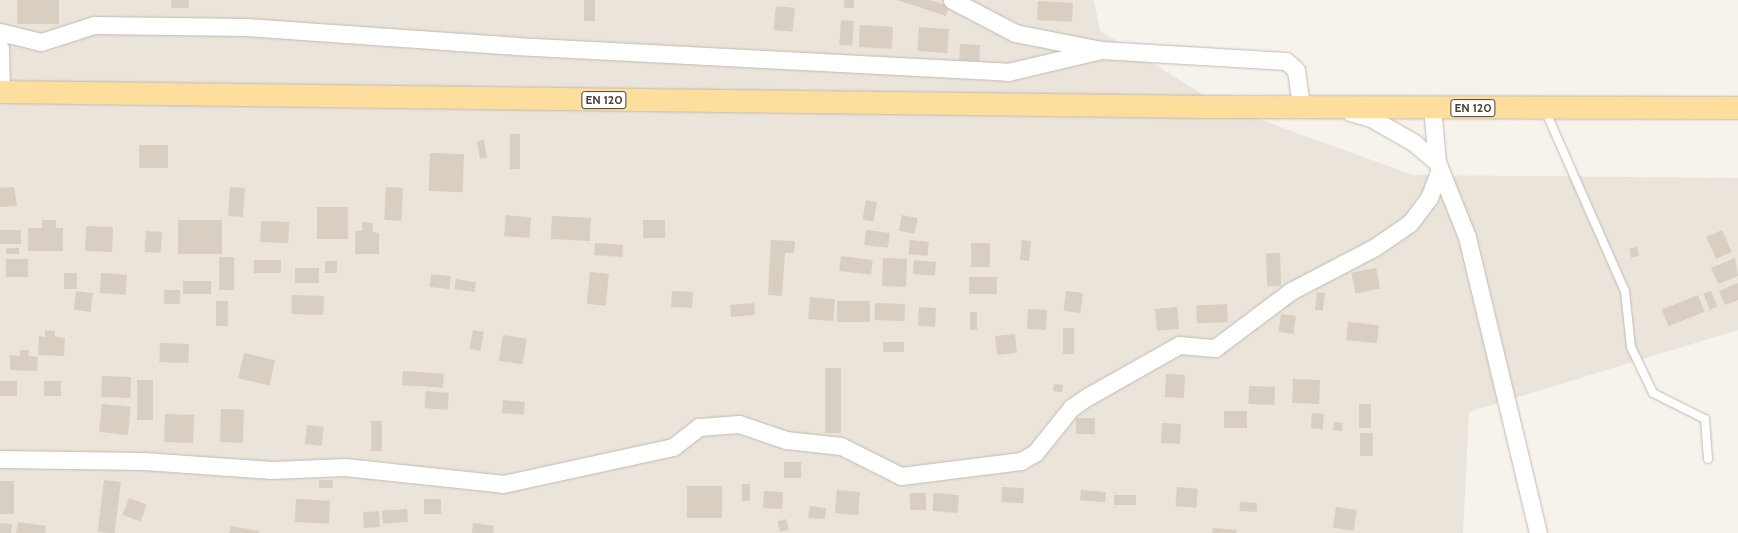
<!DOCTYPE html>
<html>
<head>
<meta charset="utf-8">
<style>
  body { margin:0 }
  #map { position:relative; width:1738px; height:533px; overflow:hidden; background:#f6f2ec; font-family:Cabin,sans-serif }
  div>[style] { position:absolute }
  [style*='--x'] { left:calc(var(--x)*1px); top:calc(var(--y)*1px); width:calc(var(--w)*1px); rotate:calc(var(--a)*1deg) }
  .residential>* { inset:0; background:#eae4da }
  .building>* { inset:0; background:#d8cec1; transform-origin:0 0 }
  .roads { filter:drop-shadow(0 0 1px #c2baae) drop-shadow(0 0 1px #c2baae) }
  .service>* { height:8px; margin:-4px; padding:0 4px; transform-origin:4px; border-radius:4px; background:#fff }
  .minor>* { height:17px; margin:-8.5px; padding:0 8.5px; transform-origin:8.5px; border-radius:8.5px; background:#fff }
  .primary>* { height:22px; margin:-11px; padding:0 11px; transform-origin:11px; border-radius:11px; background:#fdde9d }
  span { translate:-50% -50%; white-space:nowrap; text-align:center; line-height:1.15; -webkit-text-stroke:3px #fff; paint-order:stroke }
  .shield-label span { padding:1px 3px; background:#fff; border:1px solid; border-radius:3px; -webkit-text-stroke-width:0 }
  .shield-label { font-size:12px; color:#4b4339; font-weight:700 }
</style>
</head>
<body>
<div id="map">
  <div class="residential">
    <i style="clip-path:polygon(0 0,1094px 0,1100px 31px,1220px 105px,1413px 175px,1738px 178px,1738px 330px,1469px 412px,1463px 533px,0 533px)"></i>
  </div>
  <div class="building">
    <i style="left:17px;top:0;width:42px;height:24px"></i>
    <i style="left:171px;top:0;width:18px;height:8px"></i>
    <i style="left:584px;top:0;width:11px;height:21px"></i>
    <i style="left:844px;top:0;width:10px;height:8px"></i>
    <i style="clip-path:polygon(897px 0,930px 0,949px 6px,946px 16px)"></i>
    <i style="left:1038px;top:1px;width:35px;height:19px;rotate:3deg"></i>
    <i style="left:776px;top:6px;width:19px;height:24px;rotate:6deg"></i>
    <i style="left:841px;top:20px;width:13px;height:25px;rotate:4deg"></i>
    <i style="left:860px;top:25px;width:33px;height:22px;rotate:3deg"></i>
    <i style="left:919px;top:27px;width:30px;height:24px;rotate:4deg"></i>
    <i style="left:960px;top:44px;width:20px;height:16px;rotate:3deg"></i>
    <i style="left:510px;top:134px;width:10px;height:35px"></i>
    <i style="left:484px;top:140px;width:18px;height:7px;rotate:81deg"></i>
    <i style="left:139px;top:145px;width:29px;height:23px"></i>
    <i style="left:430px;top:153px;width:34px;height:38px;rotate:2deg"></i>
    <i style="clip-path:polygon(14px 187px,17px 206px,0 207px,0 188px)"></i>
    <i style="left:230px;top:187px;width:15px;height:29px;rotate:4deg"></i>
    <i style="left:386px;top:187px;width:17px;height:33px;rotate:3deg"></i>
    <i style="left:866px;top:200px;width:11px;height:20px;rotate:10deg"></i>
    <i style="left:317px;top:207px;width:31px;height:32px"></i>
    <i style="left:506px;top:215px;width:25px;height:21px;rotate:5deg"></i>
    <i style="left:902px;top:215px;width:16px;height:16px;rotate:11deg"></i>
    <i style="left:552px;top:216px;width:39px;height:23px;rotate:3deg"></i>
    <i style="clip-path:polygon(42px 220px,56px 220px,56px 228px,63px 228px,63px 251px,28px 251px,28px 228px,42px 228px)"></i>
    <i style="left:178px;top:220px;width:44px;height:34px"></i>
    <i style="left:643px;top:220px;width:22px;height:18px"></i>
    <i style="left:261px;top:221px;width:28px;height:21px;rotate:2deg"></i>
    <i style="clip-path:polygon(362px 222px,373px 223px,373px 232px,379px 233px,379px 254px,355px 254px,355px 231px,362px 231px)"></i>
    <i style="left:86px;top:226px;width:27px;height:25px;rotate:2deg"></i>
    <i style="left:0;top:230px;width:21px;height:14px"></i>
    <i style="left:866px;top:230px;width:24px;height:15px;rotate:7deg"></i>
    <i style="left:1722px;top:230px;width:24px;height:17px;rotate:66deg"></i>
    <i style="left:146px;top:231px;width:16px;height:21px;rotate:4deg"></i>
    <i style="clip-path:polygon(771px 240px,795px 241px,794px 253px,785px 253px,782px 296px,768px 295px)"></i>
    <i style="left:910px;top:240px;width:19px;height:14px;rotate:6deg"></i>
    <i style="left:1022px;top:240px;width:9px;height:20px;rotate:6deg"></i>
    <i style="left:595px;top:243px;width:28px;height:12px;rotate:4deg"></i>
    <i style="left:971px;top:243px;width:19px;height:24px"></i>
    <i style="left:1637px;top:247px;width:9px;height:8px;rotate:77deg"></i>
    <i style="left:6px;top:248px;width:13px;height:6px"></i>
    <i style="left:1280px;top:253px;width:33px;height:14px;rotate:88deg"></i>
    <i style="left:841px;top:256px;width:32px;height:15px;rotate:7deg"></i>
    <i style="left:219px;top:257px;width:15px;height:33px"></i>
    <i style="left:883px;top:258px;width:24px;height:28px;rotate:2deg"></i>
    <i style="clip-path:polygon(1735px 258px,1738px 276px,1718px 284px,1711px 268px)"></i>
    <i style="left:6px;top:259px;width:22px;height:18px"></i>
    <i style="left:254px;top:260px;width:27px;height:13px"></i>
    <i style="left:914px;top:260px;width:22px;height:14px;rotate:5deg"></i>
    <i style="left:325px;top:261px;width:12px;height:12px"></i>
    <i style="left:295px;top:268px;width:24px;height:15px"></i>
    <i style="left:1376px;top:268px;width:21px;height:25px;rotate:79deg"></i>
    <i style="left:590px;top:272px;width:19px;height:32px;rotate:6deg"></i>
    <i style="left:64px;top:273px;width:13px;height:16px"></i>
    <i style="left:101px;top:273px;width:26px;height:20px;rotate:4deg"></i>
    <i style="left:431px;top:274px;width:20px;height:13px;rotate:6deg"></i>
    <i style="left:969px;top:277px;width:28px;height:17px"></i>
    <i style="left:456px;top:279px;width:20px;height:10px;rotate:9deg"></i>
    <i style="left:183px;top:281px;width:28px;height:13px"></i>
    <i style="clip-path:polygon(1738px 283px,1738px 300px,1725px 305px,1719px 291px)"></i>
    <i style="left:164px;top:290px;width:16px;height:14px"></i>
    <i style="left:76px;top:291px;width:17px;height:19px;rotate:7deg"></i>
    <i style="left:672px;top:291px;width:21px;height:16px;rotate:3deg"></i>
    <i style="left:1066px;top:291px;width:17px;height:20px;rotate:7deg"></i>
    <i style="left:1711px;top:291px;width:17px;height:8px;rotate:69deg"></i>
    <i style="left:1317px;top:292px;width:8px;height:18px;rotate:7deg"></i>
    <i style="left:292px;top:295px;width:32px;height:19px;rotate:2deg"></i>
    <i style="left:1698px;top:295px;width:18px;height:39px;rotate:68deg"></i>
    <i style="left:810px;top:297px;width:25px;height:22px;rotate:5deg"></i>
    <i style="left:216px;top:301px;width:12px;height:25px"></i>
    <i style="left:837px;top:301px;width:33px;height:21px"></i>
    <i style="left:754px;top:303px;width:12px;height:24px;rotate:85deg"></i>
    <i style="left:875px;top:303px;width:30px;height:17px;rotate:2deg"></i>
    <i style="left:1227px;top:304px;width:18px;height:31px;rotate:87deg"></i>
    <i style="left:919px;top:307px;width:17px;height:19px;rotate:3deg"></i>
    <i style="left:1177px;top:307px;width:22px;height:22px;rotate:85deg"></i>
    <i style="left:1028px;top:309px;width:19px;height:20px;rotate:3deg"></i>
    <i style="left:970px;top:312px;width:7px;height:18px"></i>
    <i style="left:1281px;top:314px;width:15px;height:18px;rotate:8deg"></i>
    <i style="left:1348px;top:322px;width:31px;height:18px;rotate:6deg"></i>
    <i style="left:1063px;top:328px;width:11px;height:26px"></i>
    <i style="clip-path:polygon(45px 330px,55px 331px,55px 337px,65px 338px,64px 356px,38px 355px,39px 336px,45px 337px)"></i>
    <i style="left:473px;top:330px;width:11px;height:19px;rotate:10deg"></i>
    <i style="left:1015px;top:334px;width:19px;height:20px;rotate:84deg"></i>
    <i style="left:503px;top:335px;width:24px;height:26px;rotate:9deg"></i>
    <i style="left:904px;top:342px;width:10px;height:21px;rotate:90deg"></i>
    <i style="left:160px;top:343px;width:29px;height:19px;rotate:2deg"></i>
    <i style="clip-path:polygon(20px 350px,29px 350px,28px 356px,38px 357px,37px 371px,10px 370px,10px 355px,20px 356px)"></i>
    <i style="left:244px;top:353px;width:32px;height:26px;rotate:13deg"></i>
    <i style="left:825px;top:368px;width:16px;height:65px"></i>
    <i style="left:403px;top:371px;width:41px;height:14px;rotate:4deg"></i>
    <i style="left:1166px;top:374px;width:19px;height:23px;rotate:3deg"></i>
    <i style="left:102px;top:376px;width:29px;height:21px;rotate:2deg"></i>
    <i style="left:1293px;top:379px;width:27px;height:24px;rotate:2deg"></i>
    <i style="left:137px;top:380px;width:16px;height:40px"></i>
    <i style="left:0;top:381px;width:17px;height:15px"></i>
    <i style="left:44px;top:381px;width:17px;height:15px"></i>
    <i style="left:1054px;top:384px;width:9px;height:7px;rotate:6deg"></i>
    <i style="left:1249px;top:386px;width:26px;height:18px;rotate:2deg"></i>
    <i style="left:426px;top:391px;width:23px;height:17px;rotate:5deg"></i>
    <i style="left:503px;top:400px;width:22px;height:13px;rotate:5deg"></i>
    <i style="left:102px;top:404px;width:29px;height:28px;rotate:6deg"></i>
    <i style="left:1359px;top:404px;width:12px;height:24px"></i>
    <i style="left:221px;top:409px;width:23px;height:33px;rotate:2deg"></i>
    <i style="left:1224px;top:411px;width:23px;height:17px"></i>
    <i style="left:1312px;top:413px;width:12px;height:15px;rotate:5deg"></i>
    <i style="left:165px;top:414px;width:29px;height:28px;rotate:2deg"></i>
    <i style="left:1076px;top:418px;width:19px;height:16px"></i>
    <i style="left:382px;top:421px;width:30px;height:11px;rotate:90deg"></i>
    <i style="left:1334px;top:422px;width:9px;height:8px;rotate:6deg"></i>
    <i style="left:1162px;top:423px;width:19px;height:20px;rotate:3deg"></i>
    <i style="left:307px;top:425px;width:17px;height:19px;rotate:7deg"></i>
    <i style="left:1360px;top:433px;width:13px;height:23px"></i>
    <i style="left:784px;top:462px;width:17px;height:16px"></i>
    <i style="left:104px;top:480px;width:17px;height:52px;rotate:7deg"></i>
    <i style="left:333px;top:480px;width:8px;height:14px;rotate:90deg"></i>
    <i style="left:0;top:481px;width:14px;height:33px"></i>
    <i style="left:742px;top:484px;width:8px;height:17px"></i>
    <i style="left:687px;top:486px;width:35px;height:32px"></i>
    <i style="left:1002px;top:487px;width:22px;height:15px;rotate:3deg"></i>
    <i style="left:1177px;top:487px;width:21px;height:19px;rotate:5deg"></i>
    <i style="left:837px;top:490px;width:23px;height:23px;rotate:5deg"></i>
    <i style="left:1081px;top:490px;width:25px;height:10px;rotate:5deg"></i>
    <i style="left:764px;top:491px;width:19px;height:17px;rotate:3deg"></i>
    <i style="left:910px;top:493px;width:16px;height:17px"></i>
    <i style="left:934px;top:493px;width:25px;height:18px;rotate:5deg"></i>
    <i style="left:1114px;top:495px;width:22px;height:10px"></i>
    <i style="left:129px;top:498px;width:19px;height:18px;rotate:21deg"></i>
    <i style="left:296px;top:499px;width:34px;height:23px;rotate:3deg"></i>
    <i style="left:441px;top:499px;width:15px;height:17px;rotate:90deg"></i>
    <i style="left:1240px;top:502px;width:17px;height:9px;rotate:3deg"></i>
    <i style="clip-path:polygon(810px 506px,826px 508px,825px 519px,808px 518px)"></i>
    <i style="left:1336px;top:507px;width:21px;height:21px;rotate:8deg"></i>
    <i style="left:407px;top:509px;width:13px;height:25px;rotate:86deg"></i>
    <i style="left:379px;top:511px;width:16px;height:16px;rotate:86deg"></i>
    <i style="left:786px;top:519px;width:11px;height:9px;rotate:75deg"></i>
    <i style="clip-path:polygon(18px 522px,46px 526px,45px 533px,16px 533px)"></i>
    <i style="clip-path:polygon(0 523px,12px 524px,11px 533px,0 533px)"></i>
    <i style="clip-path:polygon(473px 523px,494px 526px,493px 533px,472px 533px)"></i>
    <i style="clip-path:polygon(231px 526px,259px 531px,258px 533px,229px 533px)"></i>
    <i style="clip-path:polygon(1213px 528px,1237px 530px,1236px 533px,1212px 533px)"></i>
  </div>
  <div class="roads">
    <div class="service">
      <i style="--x:1545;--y:110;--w:198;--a:66.2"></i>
      <i style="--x:1625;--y:291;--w:56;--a:83.9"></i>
      <i style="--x:1631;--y:347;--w:51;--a:64.4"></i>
      <i style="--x:1653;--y:393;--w:58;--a:26.6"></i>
      <i style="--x:1705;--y:419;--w:40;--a:85.7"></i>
    </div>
    <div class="minor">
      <i style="--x:952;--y:0;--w:71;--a:27.6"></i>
      <i style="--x:1015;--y:33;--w:88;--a:11.2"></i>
      <i style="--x:1101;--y:50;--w:185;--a:3.4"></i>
      <i style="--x:1286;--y:61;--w:13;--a:42"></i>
      <i style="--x:1296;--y:70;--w:37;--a:82"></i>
      <i style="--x:0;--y:32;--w:42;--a:13.7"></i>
      <i style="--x:41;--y:42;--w:56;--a:-17.8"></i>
      <i style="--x:94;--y:25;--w:152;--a:0.8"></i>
      <i style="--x:246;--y:27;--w:270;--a:4"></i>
      <i style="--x:515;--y:46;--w:494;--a:3"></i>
      <i style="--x:1008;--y:72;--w:96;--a:-13.3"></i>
      <i style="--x:0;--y:48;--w:44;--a:88.7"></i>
      <i style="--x:1432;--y:107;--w:55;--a:84.8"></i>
      <i style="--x:1437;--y:162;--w:81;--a:68.2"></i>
      <i style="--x:1467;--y:237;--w:304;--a:76.5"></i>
      <i style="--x:1350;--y:112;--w:22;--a:16"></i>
      <i style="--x:1371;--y:118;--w:48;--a:29.7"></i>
      <i style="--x:1413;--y:142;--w:31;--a:40"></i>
      <i style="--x:0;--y:459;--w:144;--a:0.8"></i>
      <i style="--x:144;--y:461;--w:128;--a:4"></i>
      <i style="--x:272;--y:470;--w:73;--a:-2.4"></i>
      <i style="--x:345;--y:467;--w:159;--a:6.1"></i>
      <i style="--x:503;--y:484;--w:174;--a:-12.3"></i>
      <i style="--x:673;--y:447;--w:33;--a:-38"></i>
      <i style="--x:699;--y:427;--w:40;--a:-4.3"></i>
      <i style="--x:739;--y:424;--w:50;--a:18.8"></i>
      <i style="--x:786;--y:440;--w:55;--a:6.2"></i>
      <i style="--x:841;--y:446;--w:67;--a:26.6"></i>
      <i style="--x:901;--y:476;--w:121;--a:-7.1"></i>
      <i style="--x:1021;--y:461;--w:16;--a:-30"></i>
      <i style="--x:1035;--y:453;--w:58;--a:-51.3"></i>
      <i style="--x:1071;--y:408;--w:19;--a:-35"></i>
      <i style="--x:1087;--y:397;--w:106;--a:-29.5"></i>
      <i style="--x:1179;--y:345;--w:36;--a:5"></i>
      <i style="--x:1215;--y:348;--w:95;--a:-36.9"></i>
      <i style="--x:1291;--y:291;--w:95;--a:-27.6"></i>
      <i style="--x:1375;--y:247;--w:42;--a:-34.4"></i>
      <i style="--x:1410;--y:223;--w:31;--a:-53"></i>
      <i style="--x:1429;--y:198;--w:30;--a:-69"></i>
    </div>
    <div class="primary">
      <i style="--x:0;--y:92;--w:1208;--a:0.71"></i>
      <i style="--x:1208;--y:107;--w:530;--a:0.11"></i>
    </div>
  </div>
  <div class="shield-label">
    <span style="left:604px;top:100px">EN 120</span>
    <span style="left:1473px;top:108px">EN 120</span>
  </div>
</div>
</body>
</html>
